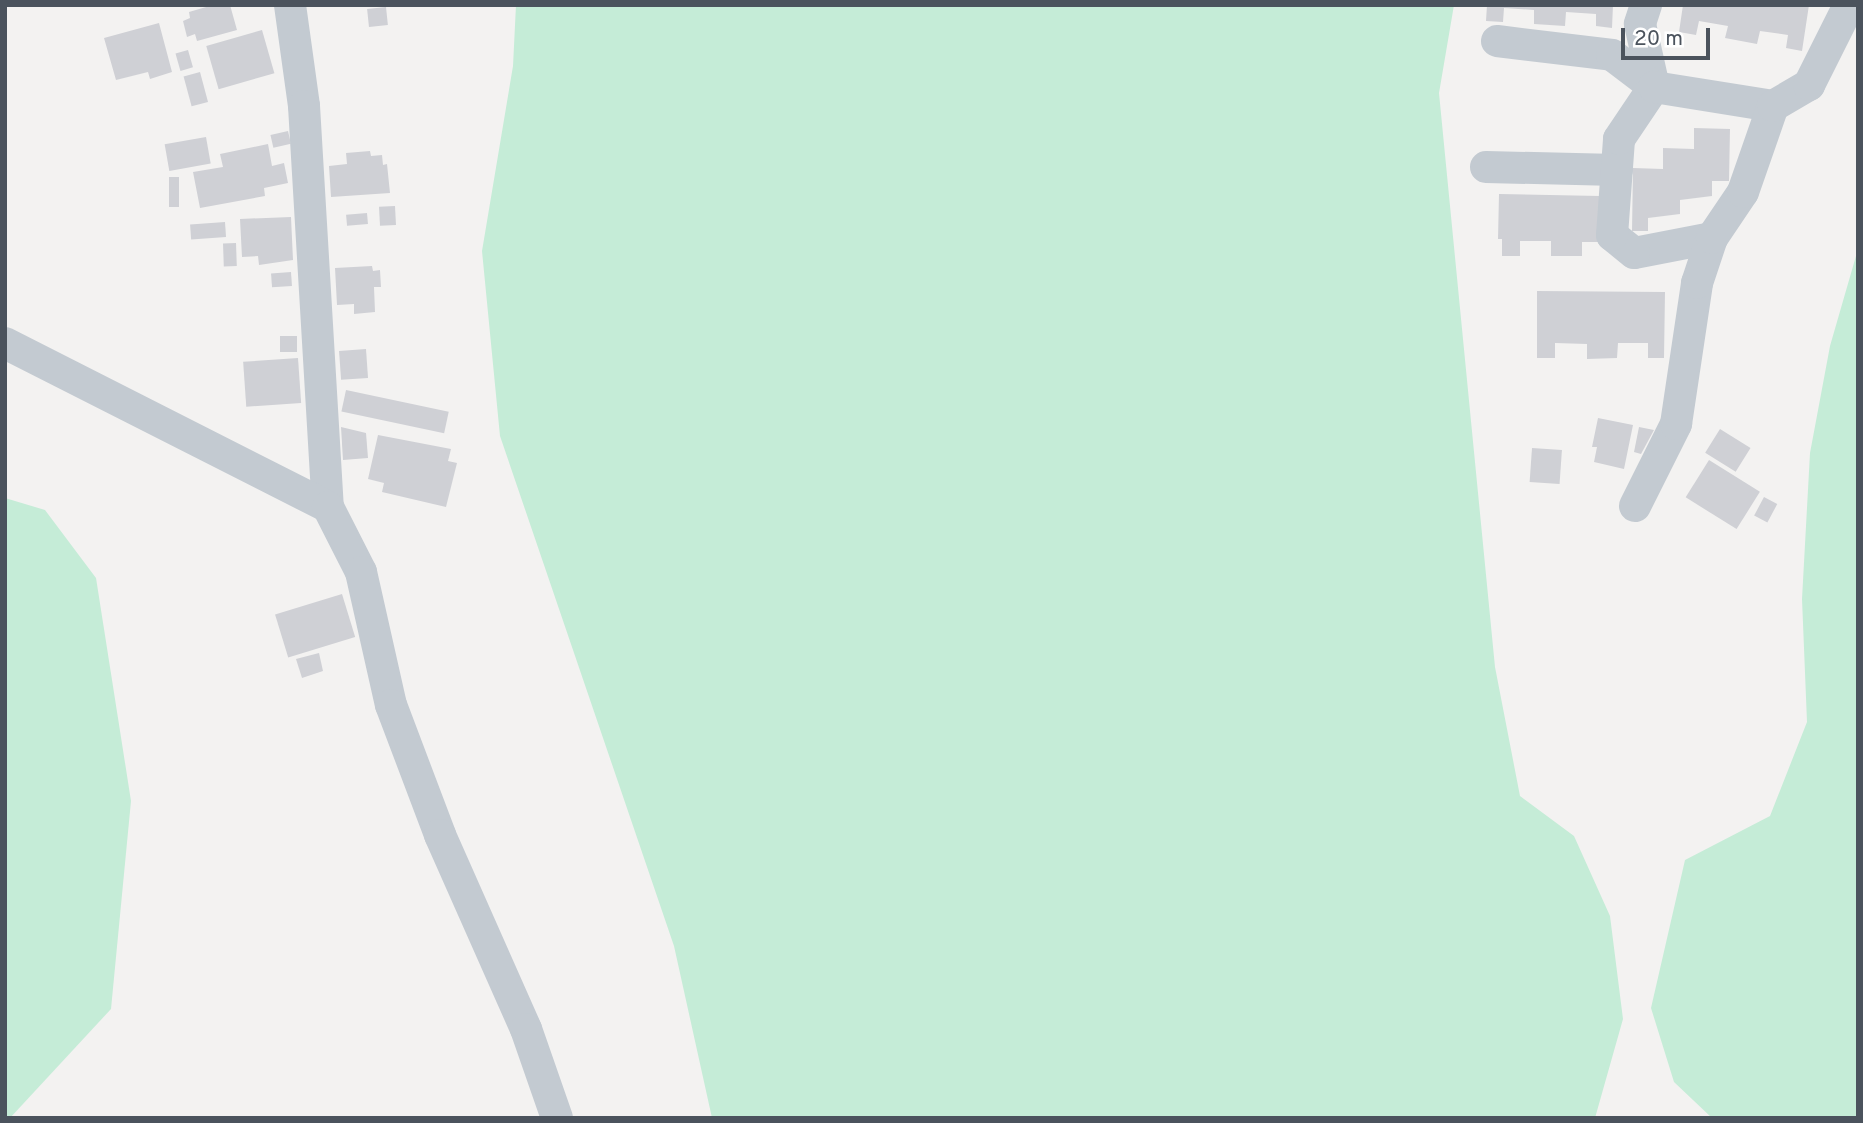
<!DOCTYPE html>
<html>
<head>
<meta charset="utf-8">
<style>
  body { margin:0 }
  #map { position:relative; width:1863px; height:1123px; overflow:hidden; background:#f3f2f1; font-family:Overpass,sans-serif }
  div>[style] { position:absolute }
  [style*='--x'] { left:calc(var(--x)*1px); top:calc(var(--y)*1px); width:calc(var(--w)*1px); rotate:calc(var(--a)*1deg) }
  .green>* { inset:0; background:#c5ecd7 }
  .building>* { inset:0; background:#cfd0d5; transform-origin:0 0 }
  .minor>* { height:32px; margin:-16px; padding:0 16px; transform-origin:16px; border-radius:16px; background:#c3cad1 }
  span { translate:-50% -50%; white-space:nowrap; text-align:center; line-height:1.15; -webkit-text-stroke:5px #fff; paint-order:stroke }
  .frame { position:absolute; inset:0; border:7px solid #4b535d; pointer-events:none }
  .scale { position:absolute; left:1621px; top:28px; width:89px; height:32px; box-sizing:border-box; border:4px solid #4b535d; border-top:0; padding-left:9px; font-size:21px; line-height:24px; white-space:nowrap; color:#4b535d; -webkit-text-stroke:5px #fff; paint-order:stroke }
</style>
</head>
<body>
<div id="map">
  <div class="green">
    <i style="clip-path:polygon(516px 5px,1454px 5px,1439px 93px,1495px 667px,1520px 796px,1574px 836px,1610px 916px,1623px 1019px,1595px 1118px,712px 1118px,674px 946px,500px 436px,482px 251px,513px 66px)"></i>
    <i style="clip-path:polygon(1858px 249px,1858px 1118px,1712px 1118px,1674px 1082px,1651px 1008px,1685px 860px,1770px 816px,1807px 722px,1802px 599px,1810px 453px,1830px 346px)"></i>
    <i style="clip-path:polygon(5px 498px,45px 510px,96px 578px,131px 801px,111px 1009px,10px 1118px,5px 1118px)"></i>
  </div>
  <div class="building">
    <i style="clip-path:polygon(213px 5px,230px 5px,237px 30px,197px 41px,195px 34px,187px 37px,183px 21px,190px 18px,189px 12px)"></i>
    <i style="clip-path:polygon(1487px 5px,1613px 5px,1612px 28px,1596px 26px,1596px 14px,1566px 12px,1565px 26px,1534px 24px,1534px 10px,1504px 8px,1503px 22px,1486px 21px)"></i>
    <i style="clip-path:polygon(1683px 5px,1809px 5px,1802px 51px,1786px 48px,1788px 35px,1760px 31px,1757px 44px,1725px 38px,1728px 26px,1699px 21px,1696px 35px,1679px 32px)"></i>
    <i style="left:386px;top:7px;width:18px;height:19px;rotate:84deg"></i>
    <i style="clip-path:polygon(159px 23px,172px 72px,150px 79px,148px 72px,116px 80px,104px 38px)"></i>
    <i style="left:262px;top:30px;width:45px;height:58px;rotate:74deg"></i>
    <i style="left:188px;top:50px;width:18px;height:13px;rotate:74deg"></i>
    <i style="left:200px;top:72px;width:31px;height:17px;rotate:75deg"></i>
    <i style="clip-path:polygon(1694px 128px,1730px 129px,1729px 181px,1712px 181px,1712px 196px,1680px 200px,1680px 214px,1648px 218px,1648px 231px,1632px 231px,1633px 168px,1663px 169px,1663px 148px,1694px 149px)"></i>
    <i style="left:288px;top:131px;width:13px;height:18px;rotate:77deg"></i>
    <i style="left:206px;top:137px;width:27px;height:42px;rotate:80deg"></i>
    <i style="clip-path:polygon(268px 144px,272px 166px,284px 163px,288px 183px,264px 188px,265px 196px,200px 208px,193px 172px,223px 167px,220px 154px)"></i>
    <i style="clip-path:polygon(370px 151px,371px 156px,382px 155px,383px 165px,387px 164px,390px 193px,331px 197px,329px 166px,347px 164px,346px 153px)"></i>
    <i style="left:169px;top:177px;width:10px;height:30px"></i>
    <i style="clip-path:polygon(1499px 194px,1600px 196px,1598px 242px,1582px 242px,1582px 256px,1551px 256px,1551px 241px,1520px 241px,1520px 256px,1502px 256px,1502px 239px,1498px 239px)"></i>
    <i style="left:395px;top:206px;width:19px;height:16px;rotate:87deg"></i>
    <i style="left:367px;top:213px;width:11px;height:21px;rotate:85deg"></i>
    <i style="clip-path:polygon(291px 217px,293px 260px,259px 265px,258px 256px,242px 257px,240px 219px)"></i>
    <i style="left:225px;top:222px;width:15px;height:35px;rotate:86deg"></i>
    <i style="left:236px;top:243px;width:23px;height:13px;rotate:88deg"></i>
    <i style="clip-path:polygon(372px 266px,373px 271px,380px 270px,381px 287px,374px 287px,375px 312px,354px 314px,354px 304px,337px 305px,335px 268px)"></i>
    <i style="left:291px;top:272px;width:14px;height:20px;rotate:86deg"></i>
    <i style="clip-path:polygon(1537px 291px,1665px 292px,1664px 358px,1648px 358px,1648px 343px,1618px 343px,1617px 358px,1587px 359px,1587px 344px,1555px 343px,1555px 358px,1537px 358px)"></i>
    <i style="left:297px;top:336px;width:16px;height:17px;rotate:90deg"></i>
    <i style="left:366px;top:349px;width:29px;height:27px;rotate:86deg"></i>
    <i style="left:298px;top:358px;width:45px;height:55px;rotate:86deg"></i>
    <i style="left:346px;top:390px;width:105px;height:22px;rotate:12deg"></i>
    <i style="clip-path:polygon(1598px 418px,1633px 425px,1624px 469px,1594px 462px,1597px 447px,1592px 447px)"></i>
    <i style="clip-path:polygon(341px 427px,366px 433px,368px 458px,343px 460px)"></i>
    <i style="clip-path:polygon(1639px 427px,1654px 430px,1641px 454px,1634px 452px)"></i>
    <i style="left:1720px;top:429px;width:36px;height:28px;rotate:32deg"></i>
    <i style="clip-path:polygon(378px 435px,451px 449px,448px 461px,457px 463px,446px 507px,382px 492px,384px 483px,368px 479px)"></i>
    <i style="left:1532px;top:448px;width:30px;height:34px;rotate:4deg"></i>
    <i style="left:1709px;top:460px;width:60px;height:44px;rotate:32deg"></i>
    <i style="left:1764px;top:497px;width:15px;height:21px;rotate:28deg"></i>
    <i style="left:342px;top:594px;width:45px;height:70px;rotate:73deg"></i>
    <i style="clip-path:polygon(319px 653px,323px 671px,302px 678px,296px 659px)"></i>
  </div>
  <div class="minor">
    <i style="--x:290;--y:5;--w:102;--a:82.1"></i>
    <i style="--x:304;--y:106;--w:402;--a:86.6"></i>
    <i style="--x:1646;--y:5;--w:20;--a:108"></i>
    <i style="--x:1640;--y:24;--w:65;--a:77.5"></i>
    <i style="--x:1497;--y:41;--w:116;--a:6.9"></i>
    <i style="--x:1612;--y:55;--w:53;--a:37.3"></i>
    <i style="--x:1486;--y:167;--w:131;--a:1.3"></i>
    <i style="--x:1712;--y:238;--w:79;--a:169.1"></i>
    <i style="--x:1634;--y:253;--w:28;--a:-141"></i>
    <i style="--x:1612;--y:235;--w:96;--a:-85.8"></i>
    <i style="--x:1619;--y:139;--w:63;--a:-56.1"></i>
    <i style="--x:1654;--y:87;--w:121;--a:9.1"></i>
    <i style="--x:5;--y:343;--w:362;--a:26.9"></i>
    <i style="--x:328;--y:507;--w:73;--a:63.1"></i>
    <i style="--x:361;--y:572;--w:136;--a:77.3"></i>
    <i style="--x:391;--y:705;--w:139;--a:69.3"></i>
    <i style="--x:440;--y:835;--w:212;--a:66.1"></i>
    <i style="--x:526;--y:1029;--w:94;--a:70.8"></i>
    <i style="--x:1635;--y:506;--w:92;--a:-63.4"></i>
    <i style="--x:1676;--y:424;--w:143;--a:-81.5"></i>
    <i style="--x:1697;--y:283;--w:47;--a:-71.6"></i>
    <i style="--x:1712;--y:238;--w:55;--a:-56"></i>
    <i style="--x:1743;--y:192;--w:91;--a:-70.8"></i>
    <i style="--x:1773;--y:106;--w:42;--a:-30.3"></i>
    <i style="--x:1809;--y:85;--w:89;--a:-63.4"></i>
  </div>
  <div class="frame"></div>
  <div class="scale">20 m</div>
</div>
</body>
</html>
